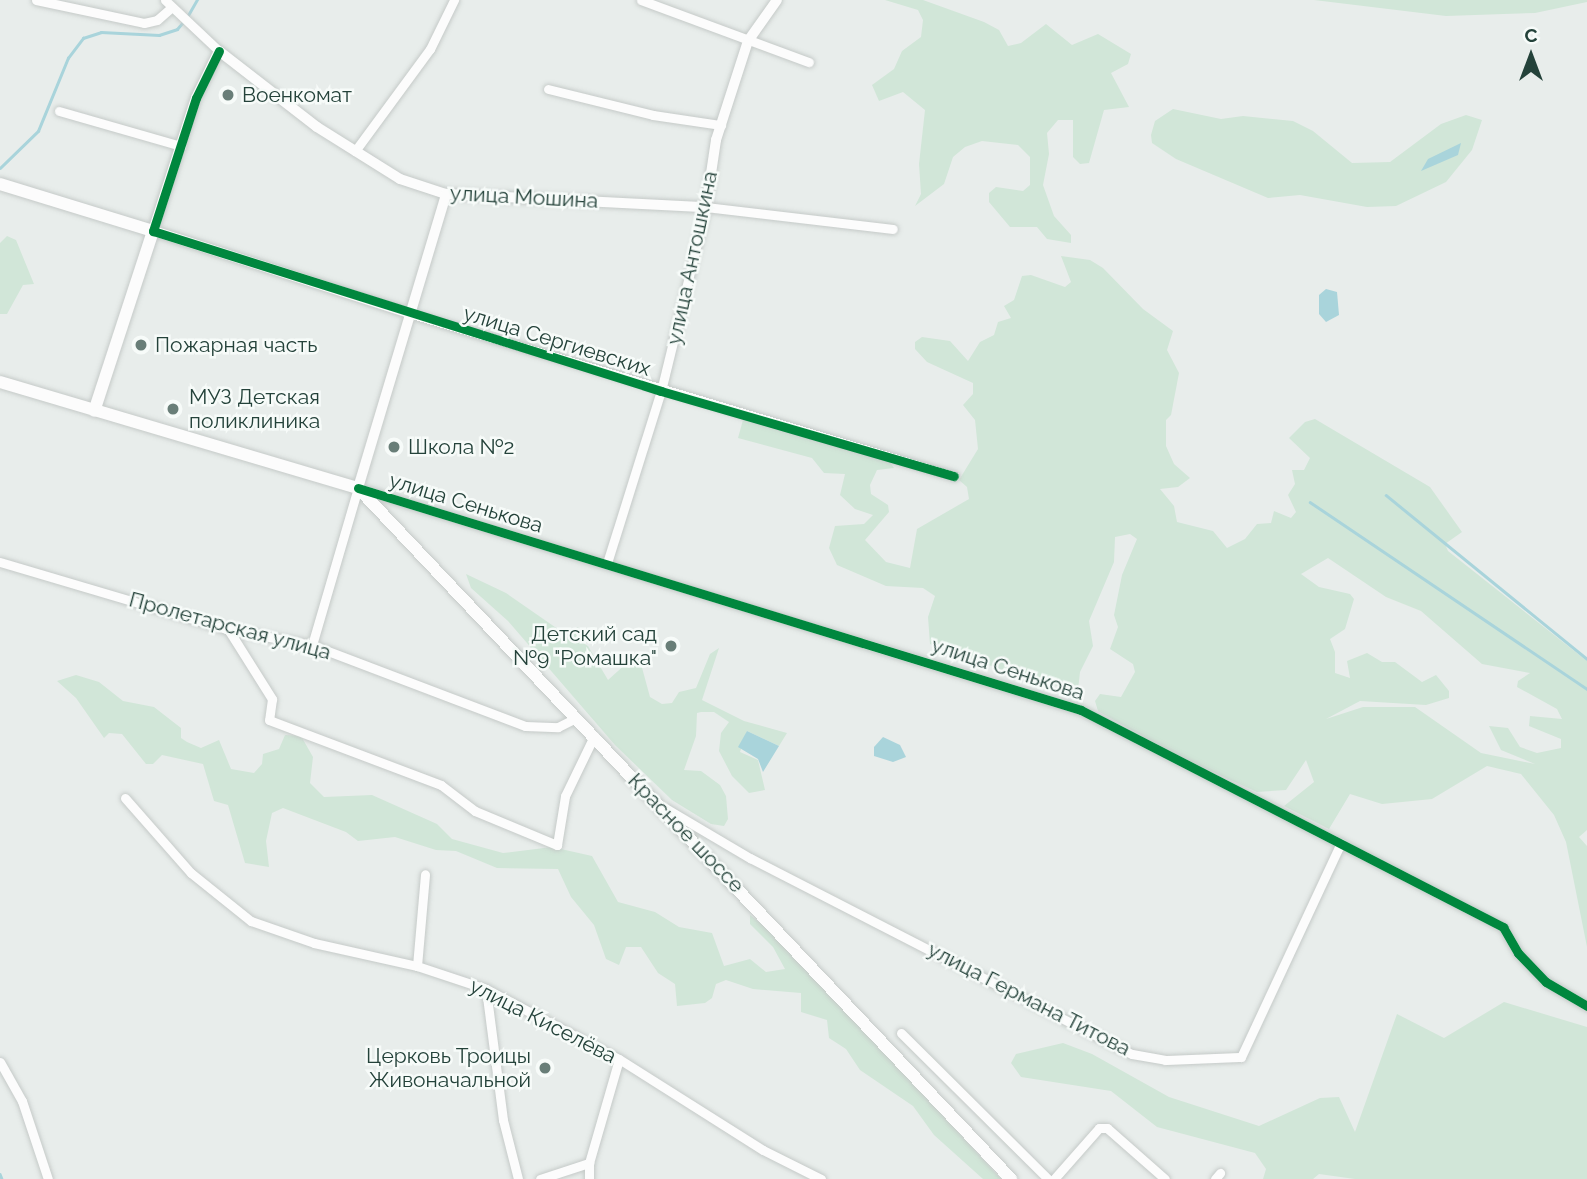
<!DOCTYPE html>
<html>
<head>
<meta charset="utf-8">
<style>
  body { margin:0 }
  #map { position:relative; width:1587px; height:1179px; overflow:hidden; background:#e8edeb; font-family:Raleway,sans-serif }
  div>[style] { position:absolute }
  [style*='--x'] { left:calc(var(--x)*1px); top:calc(var(--y)*1px); width:calc(var(--w)*1px); rotate:calc(var(--a)*1deg) }
  .green>* { inset:0; background:#d1e6d8 }
  .water>* { inset:0; background:#a9d4db }
  .stream>* { height:2.5px; margin:-1.25px; padding:0 1.25px; transform-origin:1.25px; border-radius:1.25px; background:#a9d4db }
  .roads { filter:drop-shadow(0 0 2px #c5cac8) drop-shadow(0 0 2px #c5cac8) }
  .minor>* { height:9px; margin:-4.5px; padding:0 4.5px; transform-origin:4.5px; border-radius:4.5px; background:#fcfcfc }
  .tertiary>* { height:10px; margin:-5px; padding:0 5px; transform-origin:5px; border-radius:5px; background:#fcfcfc }
  .secondary>* { height:12px; margin:-6px; padding:0 6px; transform-origin:6px; border-radius:6px; background:#fcfcfc }
  .cycleway>* { height:9px; margin:-4.5px; padding:0 4.5px; transform-origin:4.5px; border-radius:4.5px; background:#00873e }
  .dots>* { width:19px; height:19px; translate:-50% -50%; box-sizing:border-box; border:4px solid #f7fbf9; border-radius:50% }
  span { translate:-50% -50%; white-space:nowrap; text-align:center; line-height:1.15; -webkit-text-stroke:5px #f7fbf9; paint-order:stroke }
  .poi-label { font-size:21px; color:#24423a }
  .left { translate:0 -50%; text-align:left }
  .right { translate:-100% -50%; text-align:right }
  .street-label { font-size:21px; color:#24423a }
  .north { position:absolute; left:1496px; top:21px; width:70px; height:70px; -webkit-text-stroke:5px #f7fbf9; paint-order:stroke; rotate:0deg; font-size:19px; font-weight:700; line-height:28px; text-align:center; color:#24423a }
  .north::after { content:''; display:block; margin:auto; width:24px; height:32px; background:#24423a; clip-path:polygon(50% 0,100% 100%,50% 72%,0 100%) }
</style>
</head>
<body>
<div id="map">
  <div class="green">
    <i style="clip-path:polygon(885px 0,923px 0,984px 22px,999px 30px,1008px 46px,1021px 43px,1046px 24px,1072px 45px,1098px 34px,1131px 54px,1128px 64px,1111px 73px,1129px 107px,1104px 110px,1089px 163px,1080px 164px,1073px 157px,1073px 120px,1058px 120px,1047px 133px,1049px 154px,1043px 185px,1054px 216px,1071px 235px,1071px 243px,1047px 239px,1037px 227px,1010px 227px,989px 202px,989px 193px,996px 187px,1023px 191px,1030px 185px,1030px 157px,1018px 145px,982px 141px,965px 147px,953px 157px,944px 184px,915px 206px,921px 194px,919px 164px,925px 110px,903px 92px,879px 101px,872px 85px,894px 69px,902px 51px,921px 37px,923px 20px,918px 10px)"></i>
    <i style="clip-path:polygon(1314px 0,1587px 0,1587px 2px,1535px 13px,1446px 16px)"></i>
    <i style="clip-path:polygon(1173px 109px,1221px 119px,1243px 116px,1293px 121px,1313px 131px,1352px 163px,1390px 162px,1441px 124px,1466px 115px,1482px 120px,1472px 150px,1446px 182px,1396px 206px,1367px 207px,1300px 195px,1268px 198px,1176px 159px,1152px 143px,1151px 135px,1155px 121px)"></i>
    <i style="clip-path:polygon(7px 236px,16px 240px,34px 284px,23px 285px,7px 314px,0 314px,0 243px)"></i>
    <i style="clip-path:polygon(evenodd,1061px 256px,1090px 260px,1103px 268px,1143px 309px,1173px 331px,1167px 350px,1179px 373px,1171px 415px,1166px 420px,1166px 446px,1174px 464px,1190px 478px,1178px 487px,1160px 489px,1174px 506px,1177px 522px,1213px 531px,1227px 548px,1245px 539px,1257px 524px,1271px 523px,1274px 511px,1291px 518px,1296px 512px,1288px 495px,1295px 484px,1292px 470px,1304px 470px,1310px 458px,1289px 438px,1305px 422px,1315px 419px,1430px 487px,1462px 532px,1445px 544px,1448px 551px,1587px 661px,1587px 830px,1579px 837px,1587px 846px,1587px 947px,1566px 842px,1554px 815px,1521px 774px,1487px 766px,1432px 799px,1382px 804px,1350px 794px,1329px 829px,1284px 806px,1314px 782px,1306px 760px,1286px 790px,1257px 792px,1178px 756px,1098px 711px,1095px 701px,1100px 694px,1121px 697px,1135px 672px,1133px 664px,1110px 649px,1118px 627px,1114px 615px,1122px 575px,1137px 539px,1130px 534px,1115px 537px,1114px 562px,1089px 621px,1093px 646px,1080px 672px,1078px 690px,1033px 681px,930px 644px,928px 617px,935px 596px,923px 588px,886px 586px,837px 565px,829px 548px,835px 526px,864px 524px,873px 515px,855px 509px,840px 495px,845px 474px,824px 473px,812px 458px,738px 438px,743px 420px,890px 462px,894px 468px,877px 470px,870px 485px,871px 494px,888px 505px,889px 512px,865px 540px,886px 562px,910px 568px,917px 529px,969px 499px,967px 487px,959px 480px,978px 449px,975px 420px,963px 405px,973px 394px,973px 383px,927px 362px,915px 349px,915px 342px,922px 337px,950px 341px,968px 361px,980px 342px,994px 335px,998px 322px,1011px 318px,1004px 306px,1014px 300px,1022px 276px,1031px 275px,1065px 287px,1071px 282px,1061px 256px,1328px 558px,1386px 597px,1421px 611px,1482px 664px,1530px 673px,1518px 681px,1517px 687px,1557px 709px,1562px 719px,1530px 716px,1529px 726px,1561px 739px,1561px 748px,1537px 753px,1520px 747px,1508px 728px,1489px 726px,1501px 750px,1535px 764px,1481px 753px,1415px 707px,1363px 707px,1326px 719px,1360px 701px,1426px 705px,1449px 698px,1449px 691px,1436px 675px,1422px 682px,1395px 662px,1382px 662px,1367px 653px,1347px 661px,1350px 678px,1335px 673px,1335px 652px,1330px 639px,1345px 629px,1354px 599px,1350px 594px,1319px 587px,1301px 574px,1328px 558px)"></i>
    <i style="clip-path:polygon(466px 574px,506px 593px,565px 634px,578px 627px,580px 641px,588px 646px,608px 680px,638px 653px,650px 697px,662px 704px,672px 703px,679px 692px,696px 688px,710px 654px,719px 648px,702px 700px,744px 721px,787px 733px,779px 746px,747px 731px,740px 752px,758px 760px,765px 790px,749px 793px,732px 776px,719px 751px,721px 733px,729px 722px,714px 712px,701px 712px,697px 713px,696px 736px,684px 770px,701px 771px,720px 785px,726px 796px,728px 819px,724px 826px,711px 824px,672px 800px,615px 745px,508px 621px,471px 588px)"></i>
    <i style="clip-path:polygon(76px 675px,99px 682px,123px 701px,154px 707px,181px 728px,181px 738px,187px 742px,201px 748px,219px 740px,231px 769px,254px 773px,262px 764px,263px 754px,279px 749px,285px 735px,301px 736px,313px 757px,310px 783px,324px 797px,372px 795px,437px 824px,452px 839px,503px 853px,552px 847px,592px 856px,618px 902px,655px 912px,679px 927px,712px 933px,724px 966px,750px 959px,766px 972px,785px 969px,773px 947px,750px 924px,750px 915px,782px 940px,1001px 1179px,983px 1179px,934px 1135px,913px 1106px,860px 1070px,846px 1049px,829px 1038px,827px 1020px,801px 1012px,801px 993px,753px 989px,726px 980px,716px 984px,712px 998px,705px 1003px,677px 1006px,675px 984px,658px 973px,641px 947px,626px 947px,619px 965px,606px 959px,594px 925px,571px 897px,558px 869px,497px 868px,456px 851px,436px 850px,395px 837px,358px 841px,346px 832px,283px 808px,272px 813px,266px 841px,269px 867px,245px 863px,228px 805px,214px 801px,203px 764px,162px 755px,153px 764px,146px 764px,122px 734px,109px 733px,104px 738px,76px 698px,57px 681px)"></i>
    <i style="clip-path:polygon(1504px 1002px,1587px 1027px,1587px 1179px,1355px 1179px,1319px 1174px,1313px 1179px,1263px 1179px,1266px 1169px,1255px 1153px,1157px 1127px,1111px 1091px,1021px 1077px,1011px 1063px,1016px 1054px,1063px 1043px,1092px 1054px,1169px 1097px,1259px 1126px,1320px 1098px,1339px 1097px,1355px 1132px,1397px 1014px,1444px 1038px)"></i>
  </div>
  <div class="water">
    <i style="clip-path:polygon(1461px 143px,1458px 155px,1421px 171px,1428px 159px)"></i>
    <i style="clip-path:polygon(1326px 289px,1337px 292px,1339px 315px,1326px 322px,1319px 314px,1319px 295px)"></i>
    <i style="clip-path:polygon(747px 731px,779px 746px,763px 772px,758px 759px,738px 747px)"></i>
    <i style="clip-path:polygon(883px 737px,900px 745px,906px 757px,893px 762px,874px 756px,874px 747px)"></i>
  </div>
  <div class="stream">
    <i style="--x:187;--y:17;--w:20;--a:-60"></i>
    <i style="--x:0;--y:168;--w:53;--a:-44.2"></i>
    <i style="--x:38;--y:131;--w:79;--a:-67.7"></i>
    <i style="--x:68;--y:58;--w:25;--a:-53"></i>
    <i style="--x:83;--y:38;--w:19;--a:-18"></i>
    <i style="--x:101;--y:32;--w:58;--a:3"></i>
    <i style="--x:159;--y:35;--w:19;--a:-18"></i>
    <i style="--x:177;--y:29;--w:9;--a:-49"></i>
    <i style="--x:1386;--y:495;--w:259;--a:39.2"></i>
    <i style="--x:1310;--y:502;--w:334;--a:34"></i>
    <i style="--x:0;--y:1174;--w:5;--a:68"></i>
  </div>
  <div class="roads">
    <div class="minor">
      <i style="--x:36;--y:0;--w:110;--a:12"></i>
      <i style="--x:144;--y:23;--w:13;--a:-13"></i>
      <i style="--x:157;--y:20;--w:18;--a:-41"></i>
      <i style="--x:165;--y:0;--w:74;--a:43.4"></i>
      <i style="--x:641;--y:0;--w:179;--a:20.3"></i>
      <i style="--x:548;--y:89;--w:108;--a:13.9"></i>
      <i style="--x:653;--y:115;--w:69;--a:8.4"></i>
      <i style="--x:59;--y:111;--w:127;--a:16"></i>
      <i style="--x:355;--y:151;--w:127;--a:-53.7"></i>
      <i style="--x:430;--y:49;--w:55;--a:-63.9"></i>
      <i style="--x:412;--y:314;--w:566;--a:16.64"></i>
      <i style="--x:0;--y:562;--w:236;--a:16.5"></i>
      <i style="--x:226;--y:629;--w:87;--a:10.5"></i>
      <i style="--x:312;--y:645;--w:228;--a:20.8"></i>
      <i style="--x:525;--y:726;--w:33;--a:2"></i>
      <i style="--x:558;--y:727;--w:20;--a:-27"></i>
      <i style="--x:607;--y:563;--w:180;--a:-72.6"></i>
      <i style="--x:661;--y:391;--w:189;--a:-76.3"></i>
      <i style="--x:706;--y:207;--w:188;--a:6.7"></i>
      <i style="--x:228;--y:629;--w:83;--a:57.8"></i>
      <i style="--x:272;--y:699;--w:21;--a:98"></i>
      <i style="--x:269;--y:720;--w:184;--a:20.7"></i>
      <i style="--x:441;--y:785;--w:43;--a:37.4"></i>
      <i style="--x:475;--y:811;--w:89;--a:22.5"></i>
      <i style="--x:557;--y:845;--w:50;--a:-80.7"></i>
      <i style="--x:565;--y:796;--w:67;--a:-64.2"></i>
      <i style="--x:312;--y:645;--w:164;--a:-73.7"></i>
      <i style="--x:358;--y:488;--w:756;--a:17.07"></i>
      <i style="--x:1081;--y:710;--w:475;--a:27.2"></i>
      <i style="--x:1503;--y:927;--w:30;--a:60"></i>
      <i style="--x:1518;--y:953;--w:40;--a:46"></i>
      <i style="--x:1546;--y:982;--w:48;--a:30.3"></i>
      <i style="--x:125;--y:798;--w:100;--a:48.7"></i>
      <i style="--x:191;--y:873;--w:77;--a:38.7"></i>
      <i style="--x:251;--y:921;--w:67;--a:19.2"></i>
      <i style="--x:314;--y:943;--w:106;--a:12.6"></i>
      <i style="--x:417;--y:966;--w:73;--a:18.4"></i>
      <i style="--x:486;--y:989;--w:150;--a:27.8"></i>
      <i style="--x:619;--y:1059;--w:170;--a:32.3"></i>
      <i style="--x:763;--y:1150;--w:65;--a:26.6"></i>
      <i style="--x:665;--y:808;--w:99;--a:30.5"></i>
      <i style="--x:750;--y:858;--w:429;--a:27.2"></i>
      <i style="--x:1132;--y:1054;--w:34;--a:10"></i>
      <i style="--x:1165;--y:1060;--w:76;--a:-2.3"></i>
      <i style="--x:1241;--y:1057;--w:236;--a:-65"></i>
      <i style="--x:417;--y:966;--w:92;--a:-85"></i>
      <i style="--x:486;--y:989;--w:132;--a:82.6"></i>
      <i style="--x:503;--y:1120;--w:61;--a:75.7"></i>
      <i style="--x:901;--y:1033;--w:207;--a:44.8"></i>
      <i style="--x:0;--y:1062;--w:45;--a:60.6"></i>
      <i style="--x:22;--y:1101;--w:82;--a:71.6"></i>
      <i style="--x:540;--y:1179;--w:52;--a:-18.1"></i>
      <i style="--x:589;--y:1179;--w:16;--a:-90"></i>
      <i style="--x:589;--y:1163;--w:108;--a:-73.9"></i>
      <i style="--x:1054;--y:1179;--w:68;--a:-48.6"></i>
      <i style="--x:1099;--y:1128;--w:8;--a:0"></i>
      <i style="--x:1107;--y:1128;--w:77;--a:41.3"></i>
      <i style="--x:1215;--y:1179;--w:8;--a:-50"></i>
    </div>
    <div class="tertiary">
      <i style="--x:412;--y:314;--w:272;--a:-162.2"></i>
      <i style="--x:153;--y:231;--w:140;--a:-72.1"></i>
      <i style="--x:196;--y:98;--w:52;--a:-63.9"></i>
      <i style="--x:219;--y:51;--w:124;--a:37.8"></i>
      <i style="--x:317;--y:127;--w:98;--a:32.1"></i>
      <i style="--x:400;--y:179;--w:48;--a:18.1"></i>
      <i style="--x:446;--y:194;--w:260;--a:2.9"></i>
      <i style="--x:706;--y:207;--w:68;--a:-81.5"></i>
      <i style="--x:716;--y:140;--w:104;--a:-72.1"></i>
      <i style="--x:748;--y:41;--w:50;--a:-54.7"></i>
      <i style="--x:358;--y:488;--w:307;--a:-73.3"></i>
    </div>
    <div class="secondary">
      <i style="--x:0;--y:184;--w:160;--a:17.1"></i>
      <i style="--x:153;--y:231;--w:189;--a:108.1"></i>
      <i style="--x:0;--y:382;--w:373;--a:16.5"></i>
      <i style="--x:358;--y:488;--w:951;--a:46.62"></i>
    </div>
  </div>
  <div class="cycleway">
    <i style="--x:219;--y:51;--w:52;--a:116.1"></i>
    <i style="--x:196;--y:98;--w:140;--a:107.9"></i>
    <i style="--x:153;--y:231;--w:533;--a:17.48"></i>
    <i style="--x:661;--y:391;--w:305;--a:16.2"></i>
    <i style="--x:358;--y:488;--w:756;--a:17.07"></i>
    <i style="--x:1081;--y:710;--w:475;--a:27.2"></i>
    <i style="--x:1503;--y:927;--w:30;--a:60"></i>
    <i style="--x:1518;--y:953;--w:40;--a:46"></i>
    <i style="--x:1546;--y:982;--w:48;--a:30.3"></i>
  </div>
  <div class="dots">
    <i style="left:228px;top:95px;background:#697e78"></i>
    <i style="left:141px;top:345px;background:#697e78"></i>
    <i style="left:173px;top:409px;background:#697e78"></i>
    <i style="left:394px;top:447px;background:#697e78"></i>
    <i style="left:671px;top:646px;background:#697e78"></i>
    <i style="left:545px;top:1068px;background:#697e78"></i>
  </div>
  <div class="poi-label">
    <span class="left" style="left:242px;top:95px">Военкомат</span>
    <span class="left" style="left:155px;top:345px">Пожарная часть</span>
    <span class="left" style="left:189px;top:409px">МУЗ Детская<br>поликлиника</span>
    <span class="left" style="left:408px;top:447px">Школа №2</span>
    <span class="right" style="left:657px;top:646px">Детский сад<br>№9 "Ромашка"</span>
    <span class="right" style="left:531px;top:1068px">Церковь Троицы<br>Живоначальной</span>
  </div>
  <div class="street-label">
    <span style="left:524px;top:197px;rotate:3deg">улица Мошина</span>
    <span style="left:692px;top:258px;rotate:-78deg">улица Антошкина</span>
    <span style="left:557px;top:341px;rotate:17deg">улица Сергиевских</span>
    <span style="left:466px;top:503px;rotate:17deg">улица Сенькова</span>
    <span style="left:230px;top:626px;rotate:15deg">Пролетарская улица</span>
    <span style="left:1008px;top:669px;rotate:18deg">улица Сенькова</span>
    <span style="left:686px;top:833px;rotate:46deg">Красное шоссе</span>
    <span style="left:1029px;top:999px;rotate:27deg">улица Германа Титова</span>
    <span style="left:543px;top:1021px;rotate:27deg">улица Киселёва</span>
  </div>
  <div class="north">С</div>
</div>
</body>
</html>
